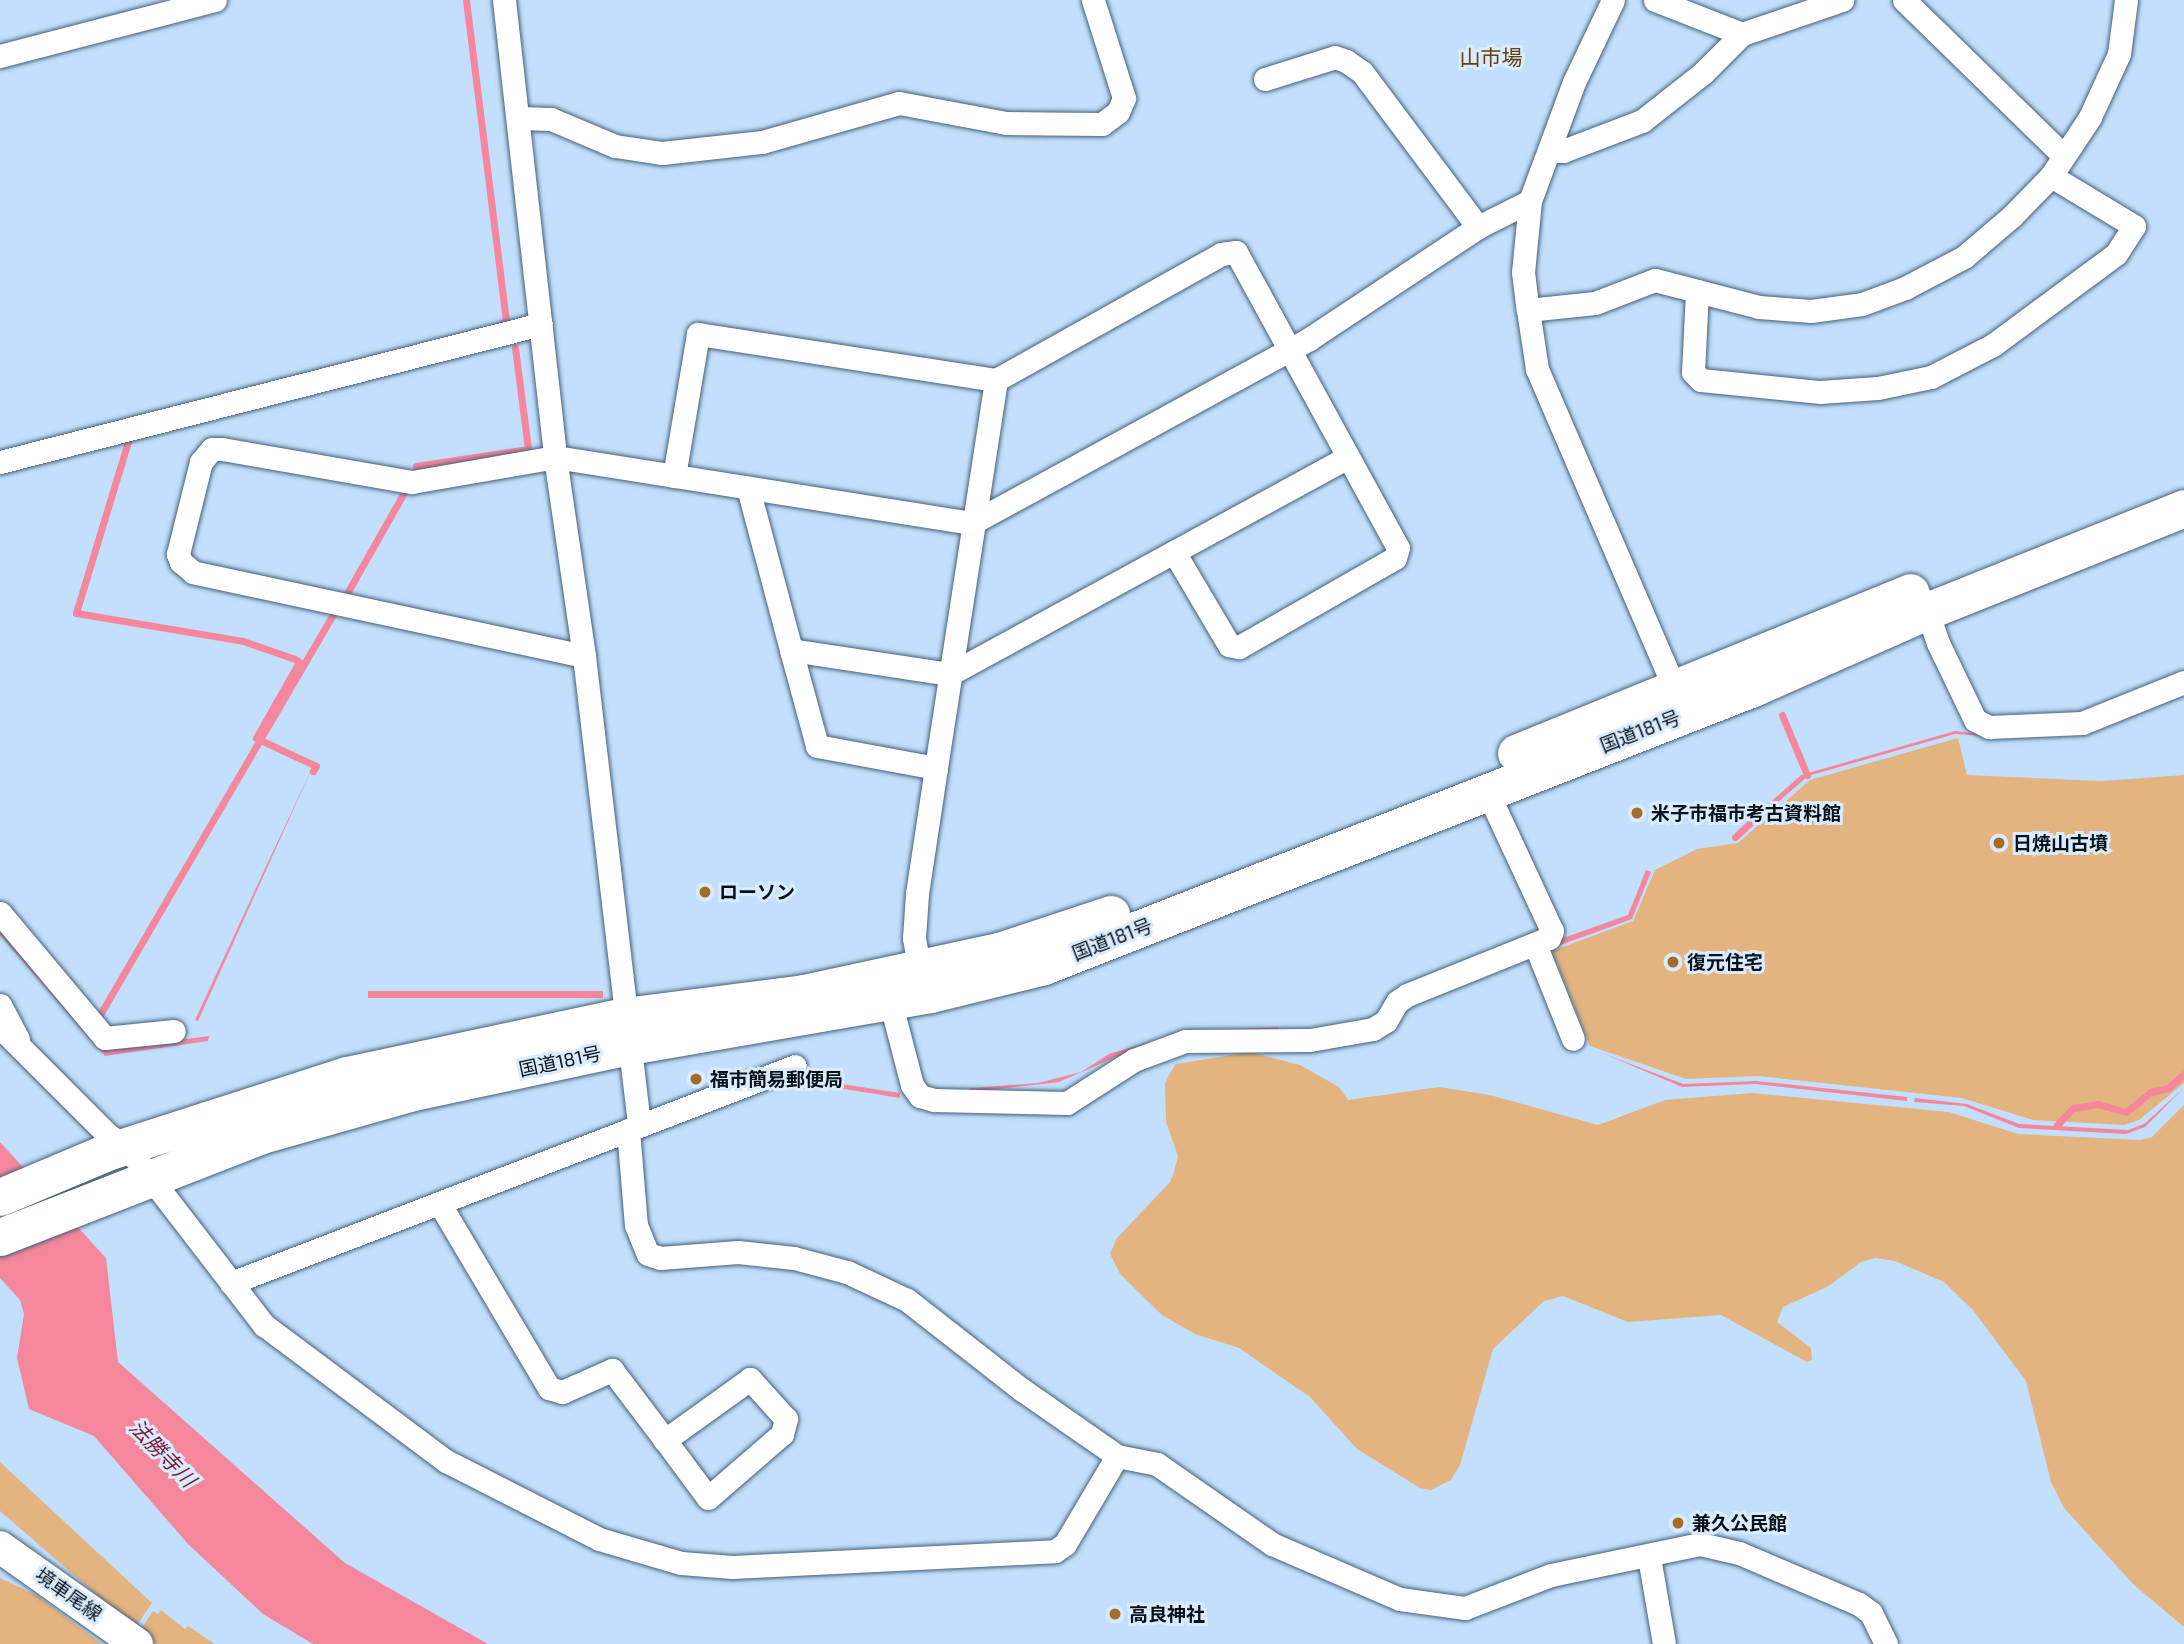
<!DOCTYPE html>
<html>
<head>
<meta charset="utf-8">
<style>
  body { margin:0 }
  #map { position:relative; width:2184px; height:1644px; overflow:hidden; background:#c2dffd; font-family:"Exo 2","Noto Sans JP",sans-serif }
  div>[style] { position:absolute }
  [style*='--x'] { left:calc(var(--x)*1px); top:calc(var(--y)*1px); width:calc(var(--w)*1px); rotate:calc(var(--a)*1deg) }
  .green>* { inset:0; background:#e3b47f }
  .water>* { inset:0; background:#f4879b; transform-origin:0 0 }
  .stream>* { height:7px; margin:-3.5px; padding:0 3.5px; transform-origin:3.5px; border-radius:3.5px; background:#f4879b }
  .roads { filter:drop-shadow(0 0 2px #455f79) drop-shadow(0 0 2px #455f79) }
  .minor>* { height:23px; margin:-11.5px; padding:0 11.5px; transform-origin:11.5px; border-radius:11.5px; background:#fff }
  .secondary>* { height:32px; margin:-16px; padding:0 16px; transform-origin:16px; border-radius:16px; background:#fff }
  .trunk>* { height:37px; margin:-18.5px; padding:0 18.5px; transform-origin:18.5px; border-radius:18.5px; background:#fff }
  .dots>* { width:19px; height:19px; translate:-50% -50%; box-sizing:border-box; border:4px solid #d9ebfd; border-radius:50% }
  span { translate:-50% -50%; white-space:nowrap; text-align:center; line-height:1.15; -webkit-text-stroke:6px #d9ebfd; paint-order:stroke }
  .street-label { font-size:19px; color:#07111b }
  .poi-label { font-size:19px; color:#07111b; font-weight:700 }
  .left { translate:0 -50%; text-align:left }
  .neighbourhood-label { font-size:21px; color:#65400e }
  .water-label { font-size:21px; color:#7d1c37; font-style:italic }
</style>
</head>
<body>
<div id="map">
  <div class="green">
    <i style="clip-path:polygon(1958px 738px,1967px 775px,2102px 781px,2184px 775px,2184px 1083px,2139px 1120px,2124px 1125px,2033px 1120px,1962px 1098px,1758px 1076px,1686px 1079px,1590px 1046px,1552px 951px,1633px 921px,1655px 870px,1697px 849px,1738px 843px,1810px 780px)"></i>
    <i style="clip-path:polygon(1250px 1052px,1300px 1065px,1339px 1087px,1348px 1100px,1439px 1087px,1490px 1095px,1598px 1125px,1665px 1100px,1752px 1093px,1949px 1112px,2018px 1134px,2140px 1140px,2152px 1137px,2184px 1105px,2184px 1627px,2134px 1585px,2064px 1508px,2051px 1482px,2026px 1381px,1973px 1310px,1944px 1282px,1895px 1261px,1875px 1258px,1861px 1262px,1827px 1287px,1783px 1307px,1777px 1322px,1811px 1348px,1812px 1360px,1807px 1362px,1721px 1315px,1628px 1322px,1563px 1296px,1544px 1301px,1493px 1349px,1460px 1465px,1451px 1480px,1431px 1490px,1420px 1488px,1357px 1449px,1310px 1397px,1239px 1348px,1195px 1334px,1162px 1315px,1120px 1274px,1110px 1254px,1117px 1238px,1170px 1182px,1174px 1172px,1178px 1156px,1166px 1122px,1165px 1083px,1170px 1073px,1176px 1064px)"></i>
    <i style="clip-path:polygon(0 1462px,152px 1603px,135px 1628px,0 1511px)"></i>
    <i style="clip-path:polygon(0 1578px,36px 1595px,102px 1644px,0 1644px)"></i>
    <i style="clip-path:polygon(161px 1610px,185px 1629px,188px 1626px,215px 1644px,155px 1644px,139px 1632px,153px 1611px,158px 1614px)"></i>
  </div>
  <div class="water">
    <i style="clip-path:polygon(1955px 731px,2014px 738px,1955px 734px,1808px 776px,1769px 810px,1765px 807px,1801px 775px)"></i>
    <i style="clip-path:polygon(314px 764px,198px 1021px,195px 1020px,262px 875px)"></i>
    <i style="clip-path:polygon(1646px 870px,1651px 872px,1632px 919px,1555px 947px,1552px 942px,1628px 915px)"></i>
    <i style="clip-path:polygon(0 929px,106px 1050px,209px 1036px,208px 1041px,105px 1056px,0 935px)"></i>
    <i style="left:603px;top:991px;width:7px;height:235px;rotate:90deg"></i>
    <i style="clip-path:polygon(1278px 1027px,1278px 1031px,1183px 1035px,1123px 1054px,1059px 1082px,971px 1092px,971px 1088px,1038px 1083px,1081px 1072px,1109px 1054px,1183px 1032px)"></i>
    <i style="clip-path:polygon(1602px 1053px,1683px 1084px,1756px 1081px,1907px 1097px,1907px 1101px,1756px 1084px,1682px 1087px)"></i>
    <i style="clip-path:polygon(810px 1067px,822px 1081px,900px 1093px,900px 1098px,820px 1085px,805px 1071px)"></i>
    <i style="clip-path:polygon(2184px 1088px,2145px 1127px,2126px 1134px,2019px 1128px,1964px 1106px,1914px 1102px,1915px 1098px,1967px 1104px,2019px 1124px,2128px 1130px,2144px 1124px)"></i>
    <i style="clip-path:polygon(0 1142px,106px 1258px,118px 1362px,345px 1563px,488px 1644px,313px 1644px,263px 1614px,188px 1544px,94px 1436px,29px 1409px,17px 1358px,24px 1314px,20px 1300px,0 1278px)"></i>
  </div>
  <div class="stream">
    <i style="--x:466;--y:0;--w:324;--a:82.9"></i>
    <i style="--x:506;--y:322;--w:8;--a:157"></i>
    <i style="--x:130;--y:435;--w:186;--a:106.9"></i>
    <i style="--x:76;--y:613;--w:169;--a:9.5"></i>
    <i style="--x:243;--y:641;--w:55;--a:19.1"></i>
    <i style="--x:295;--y:659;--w:5;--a:37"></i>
    <i style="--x:299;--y:662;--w:87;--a:119.5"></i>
    <i style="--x:256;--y:738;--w:66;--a:25"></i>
    <i style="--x:316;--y:766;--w:6;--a:121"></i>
    <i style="--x:416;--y:466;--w:113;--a:-8.6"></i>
    <i style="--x:528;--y:449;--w:102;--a:-97.3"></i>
    <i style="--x:346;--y:595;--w:122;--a:-60.5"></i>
    <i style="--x:1782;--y:715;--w:65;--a:67.4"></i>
    <i style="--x:1735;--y:837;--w:23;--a:-43"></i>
    <i style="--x:98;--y:1018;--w:471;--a:-59.8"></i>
    <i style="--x:2057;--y:1125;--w:23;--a:-47"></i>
    <i style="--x:2073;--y:1108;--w:25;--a:-9"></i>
    <i style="--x:2098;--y:1104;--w:29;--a:16"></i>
    <i style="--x:2126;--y:1112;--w:32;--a:-39"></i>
    <i style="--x:2151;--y:1092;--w:17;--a:-13"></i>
    <i style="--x:2168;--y:1088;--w:21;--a:-41"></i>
  </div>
  <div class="roads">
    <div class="minor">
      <i style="--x:504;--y:0;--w:460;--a:83.6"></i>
      <i style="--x:555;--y:457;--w:201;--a:81.7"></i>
      <i style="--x:584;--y:656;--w:472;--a:83.3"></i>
      <i style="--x:1613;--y:0;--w:91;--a:115.4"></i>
      <i style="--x:1574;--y:82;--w:127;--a:110.3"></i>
      <i style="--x:1530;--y:201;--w:71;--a:95.6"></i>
      <i style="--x:1523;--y:272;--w:38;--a:83"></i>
      <i style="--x:1528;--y:310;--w:67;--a:-6"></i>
      <i style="--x:1595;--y:303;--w:64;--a:-21"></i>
      <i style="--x:1655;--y:280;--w:107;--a:14.6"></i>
      <i style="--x:1759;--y:307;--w:52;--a:4.4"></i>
      <i style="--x:1811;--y:311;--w:51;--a:-7.8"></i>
      <i style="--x:1862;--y:304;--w:46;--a:-20.4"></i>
      <i style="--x:1905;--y:288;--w:67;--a:-27.7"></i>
      <i style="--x:1964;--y:257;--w:62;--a:-40.4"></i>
      <i style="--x:2011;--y:217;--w:57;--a:-45.7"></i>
      <i style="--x:1655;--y:0;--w:93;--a:21.3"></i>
      <i style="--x:1904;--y:0;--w:223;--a:44.3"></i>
      <i style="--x:0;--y:56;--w:222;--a:-14.6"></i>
      <i style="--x:1265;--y:79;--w:73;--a:-17.4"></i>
      <i style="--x:1335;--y:57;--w:12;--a:20"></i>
      <i style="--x:1346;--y:61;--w:19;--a:35"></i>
      <i style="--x:1362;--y:72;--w:194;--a:53.2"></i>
      <i style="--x:1478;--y:227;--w:58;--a:-26.6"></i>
      <i style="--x:520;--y:118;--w:31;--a:2"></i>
      <i style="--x:551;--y:119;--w:69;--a:22.9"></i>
      <i style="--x:615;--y:146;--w:48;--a:8.5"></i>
      <i style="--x:662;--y:153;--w:101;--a:-6.3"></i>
      <i style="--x:762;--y:142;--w:142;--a:-15.9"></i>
      <i style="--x:899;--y:103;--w:109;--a:10.6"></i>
      <i style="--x:1006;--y:123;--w:96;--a:0.6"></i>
      <i style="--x:1102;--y:124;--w:20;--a:-37"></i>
      <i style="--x:1118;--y:112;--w:15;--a:-67"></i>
      <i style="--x:1124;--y:98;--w:103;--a:-107.6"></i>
      <i style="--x:1549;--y:151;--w:14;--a:0"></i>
      <i style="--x:1563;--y:151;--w:85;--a:-20.8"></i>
      <i style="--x:1642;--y:121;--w:78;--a:-38.2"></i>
      <i style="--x:1703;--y:73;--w:55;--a:-45"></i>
      <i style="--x:1742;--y:34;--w:106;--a:-18.8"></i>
      <i style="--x:1697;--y:291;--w:81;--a:92.8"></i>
      <i style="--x:1693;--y:372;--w:11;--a:45"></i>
      <i style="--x:1701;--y:380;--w:120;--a:5.8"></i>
      <i style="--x:1820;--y:392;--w:58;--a:-3.9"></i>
      <i style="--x:1878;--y:388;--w:54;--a:-11.7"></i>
      <i style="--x:1931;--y:377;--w:70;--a:-27.3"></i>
      <i style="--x:1993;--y:345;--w:153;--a:-36.5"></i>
      <i style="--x:2116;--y:254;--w:33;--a:-57"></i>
      <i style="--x:2134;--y:226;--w:97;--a:-148.9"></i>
      <i style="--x:2051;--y:176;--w:71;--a:-56.5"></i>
      <i style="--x:2090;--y:117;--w:69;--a:-65.3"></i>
      <i style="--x:2119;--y:54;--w:54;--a:-82.6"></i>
      <i style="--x:1528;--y:310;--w:60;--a:81.3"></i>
      <i style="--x:1537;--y:369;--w:358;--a:66.7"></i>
      <i style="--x:996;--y:380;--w:258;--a:-29.2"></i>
      <i style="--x:1221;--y:254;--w:15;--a:-8"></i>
      <i style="--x:1236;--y:252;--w:337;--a:61.3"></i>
      <i style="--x:1398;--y:548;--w:10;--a:107"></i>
      <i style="--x:1395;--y:558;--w:180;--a:150.3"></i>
      <i style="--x:1239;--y:647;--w:10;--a:-169"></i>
      <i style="--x:1229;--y:645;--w:108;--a:-120.6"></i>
      <i style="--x:0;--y:462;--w:558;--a:-14.31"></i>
      <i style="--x:674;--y:476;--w:144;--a:-80.4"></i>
      <i style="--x:698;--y:334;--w:302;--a:8.8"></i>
      <i style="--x:996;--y:380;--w:393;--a:98.8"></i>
      <i style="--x:748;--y:488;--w:168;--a:75.1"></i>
      <i style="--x:791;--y:650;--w:161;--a:8.6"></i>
      <i style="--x:950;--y:674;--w:453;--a:-28.6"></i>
      <i style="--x:1923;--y:599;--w:46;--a:71.2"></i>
      <i style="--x:1938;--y:643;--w:85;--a:64.3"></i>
      <i style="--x:1975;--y:720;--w:16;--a:27"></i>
      <i style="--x:1989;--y:727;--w:93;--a:-2.5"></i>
      <i style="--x:2082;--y:723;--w:110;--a:-21.9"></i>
      <i style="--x:791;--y:650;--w:99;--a:74.8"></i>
      <i style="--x:817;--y:746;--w:121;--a:10.5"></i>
      <i style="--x:936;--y:768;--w:127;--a:98.6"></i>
      <i style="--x:917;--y:894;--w:44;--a:93.9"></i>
      <i style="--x:914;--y:938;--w:29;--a:80"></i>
      <i style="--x:919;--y:967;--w:39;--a:127"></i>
      <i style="--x:896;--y:998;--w:14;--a:102"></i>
      <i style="--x:893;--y:1012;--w:75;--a:75.4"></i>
      <i style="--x:912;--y:1085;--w:14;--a:54"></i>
      <i style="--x:920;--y:1096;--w:15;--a:16"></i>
      <i style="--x:934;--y:1100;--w:133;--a:1.3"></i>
      <i style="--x:1067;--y:1103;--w:80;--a:-32.7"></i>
      <i style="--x:1134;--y:1060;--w:54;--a:-20.4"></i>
      <i style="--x:1185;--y:1041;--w:125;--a:-0.5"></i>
      <i style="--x:1310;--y:1040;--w:64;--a:-9.9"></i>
      <i style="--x:1373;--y:1029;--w:15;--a:-32"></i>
      <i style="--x:1386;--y:1021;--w:22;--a:-60"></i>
      <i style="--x:1397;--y:1002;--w:12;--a:-35"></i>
      <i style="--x:1407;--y:995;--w:153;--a:-21.9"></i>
      <i style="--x:1549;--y:938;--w:8;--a:-67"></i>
      <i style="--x:1552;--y:931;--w:154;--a:-114.9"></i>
      <i style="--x:584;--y:656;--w:400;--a:-167.9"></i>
      <i style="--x:193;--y:572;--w:16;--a:-140"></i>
      <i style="--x:181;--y:562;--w:9;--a:-111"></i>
      <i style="--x:178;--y:554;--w:95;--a:-76"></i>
      <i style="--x:201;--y:462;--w:17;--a:-50"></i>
      <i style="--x:212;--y:449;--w:10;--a:0"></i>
      <i style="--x:222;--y:449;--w:193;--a:9.9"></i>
      <i style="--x:412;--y:482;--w:145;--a:-9.9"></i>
      <i style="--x:555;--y:457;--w:422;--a:9"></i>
      <i style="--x:972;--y:523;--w:384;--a:-28.6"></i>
      <i style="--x:1309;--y:339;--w:203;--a:-33.5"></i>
      <i style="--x:0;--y:913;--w:163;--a:50"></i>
      <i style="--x:105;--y:1038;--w:69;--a:-5.8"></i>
      <i style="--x:1535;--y:944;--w:102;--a:68.2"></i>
      <i style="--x:0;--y:1005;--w:38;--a:62"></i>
      <i style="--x:0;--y:1027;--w:153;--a:45"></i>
      <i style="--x:108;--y:1135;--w:21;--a:31"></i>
      <i style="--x:126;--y:1146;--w:226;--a:52.4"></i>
      <i style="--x:264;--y:1325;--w:227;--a:36.8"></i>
      <i style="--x:446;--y:1461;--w:172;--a:27"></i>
      <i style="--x:599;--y:1539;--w:85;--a:16.3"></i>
      <i style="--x:681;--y:1563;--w:51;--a:4.5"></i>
      <i style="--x:732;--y:1567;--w:323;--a:-2.8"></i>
      <i style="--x:1055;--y:1551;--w:12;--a:-35"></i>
      <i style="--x:1065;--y:1544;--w:102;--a:-59.4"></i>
      <i style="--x:628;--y:1130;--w:95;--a:85.2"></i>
      <i style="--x:636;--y:1225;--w:31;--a:68"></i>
      <i style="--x:648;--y:1254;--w:13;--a:18"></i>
      <i style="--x:660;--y:1258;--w:78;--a:-4.4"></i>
      <i style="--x:738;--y:1252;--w:56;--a:6.1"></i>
      <i style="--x:794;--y:1258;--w:55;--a:14.8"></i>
      <i style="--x:847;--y:1272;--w:66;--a:25"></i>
      <i style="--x:907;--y:1300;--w:145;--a:38"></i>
      <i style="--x:1021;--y:1389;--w:117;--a:34.9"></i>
      <i style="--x:1117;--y:1456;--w:41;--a:11.3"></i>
      <i style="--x:1157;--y:1464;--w:140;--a:34.8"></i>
      <i style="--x:1272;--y:1544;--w:139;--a:23.3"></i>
      <i style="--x:1400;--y:1599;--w:66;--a:7.9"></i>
      <i style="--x:1465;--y:1608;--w:92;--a:-21"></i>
      <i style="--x:1551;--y:1575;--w:152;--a:-11.8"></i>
      <i style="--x:1700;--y:1544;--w:40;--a:13"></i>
      <i style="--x:1739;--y:1553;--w:130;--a:23"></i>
      <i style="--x:1859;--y:1604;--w:15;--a:37"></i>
      <i style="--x:1871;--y:1613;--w:34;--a:64"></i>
      <i style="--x:441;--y:1206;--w:212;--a:59.3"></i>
      <i style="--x:549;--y:1388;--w:14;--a:17"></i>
      <i style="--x:562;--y:1392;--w:55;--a:-23.7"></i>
      <i style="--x:612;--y:1370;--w:88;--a:52.9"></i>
      <i style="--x:665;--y:1440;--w:72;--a:53.4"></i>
      <i style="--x:708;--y:1498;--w:98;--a:-40.9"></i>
      <i style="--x:782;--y:1434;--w:16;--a:-75"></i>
      <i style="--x:786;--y:1419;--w:54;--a:-132"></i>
      <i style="--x:750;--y:1379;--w:105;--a:144.3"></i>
      <i style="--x:231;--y:1283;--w:604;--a:-21.04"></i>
      <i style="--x:1649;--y:1557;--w:88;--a:80.2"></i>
    </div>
    <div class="secondary">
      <i style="--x:0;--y:1547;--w:168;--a:35.3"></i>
    </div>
    <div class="trunk">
      <i style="--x:1516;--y:753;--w:426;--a:-22.2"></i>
      <i style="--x:0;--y:1197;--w:116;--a:-22.8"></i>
      <i style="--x:107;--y:1152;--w:252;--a:-17.8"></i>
      <i style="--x:347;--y:1075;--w:284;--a:-12"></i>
      <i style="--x:625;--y:1016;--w:180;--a:-7.3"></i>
      <i style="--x:804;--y:993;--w:199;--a:-12.2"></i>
      <i style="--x:999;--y:951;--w:118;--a:-18.3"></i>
      <i style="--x:0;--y:1237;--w:281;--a:-21.3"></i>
      <i style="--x:262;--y:1135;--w:157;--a:-15.9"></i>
      <i style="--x:413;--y:1092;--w:221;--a:-12"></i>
      <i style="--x:629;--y:1046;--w:305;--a:-9.8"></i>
      <i style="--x:930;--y:994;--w:117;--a:-13.8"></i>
      <i style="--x:1044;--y:966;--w:762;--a:-21.41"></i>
      <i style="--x:1753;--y:688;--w:190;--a:-23.9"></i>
      <i style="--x:1927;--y:611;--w:277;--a:-21.8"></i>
    </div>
  </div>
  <div class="dots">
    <i style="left:1637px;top:813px;background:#a36d27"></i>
    <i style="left:1999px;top:843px;background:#a36d27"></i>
    <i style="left:705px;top:892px;background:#a36d27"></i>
    <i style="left:1673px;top:962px;background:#a36d27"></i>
    <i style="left:696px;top:1079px;background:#a36d27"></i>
    <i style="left:1678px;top:1523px;background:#a36d27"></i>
    <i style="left:1115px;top:1614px;background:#a36d27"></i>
  </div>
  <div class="street-label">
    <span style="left:1640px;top:731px;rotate:-21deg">国道181号</span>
    <span style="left:1112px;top:939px;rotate:-21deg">国道181号</span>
    <span style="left:560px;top:1061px;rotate:-12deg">国道181号</span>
    <span style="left:69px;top:1594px;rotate:35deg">境車尾線</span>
  </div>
  <div class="poi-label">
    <span class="left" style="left:1651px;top:813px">米子市福市考古資料館</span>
    <span class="left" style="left:2013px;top:843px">日焼山古墳</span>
    <span class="left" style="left:719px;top:892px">ローソン</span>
    <span class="left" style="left:1687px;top:962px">復元住宅</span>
    <span class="left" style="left:710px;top:1079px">福市簡易郵便局</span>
    <span class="left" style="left:1692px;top:1523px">兼久公民館</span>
    <span class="left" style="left:1129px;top:1614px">高良神社</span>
  </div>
  <div class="neighbourhood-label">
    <span style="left:1491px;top:57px">山市場</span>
  </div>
  <div class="water-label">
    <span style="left:163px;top:1453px;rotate:46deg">法勝寺川</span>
  </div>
</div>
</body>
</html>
